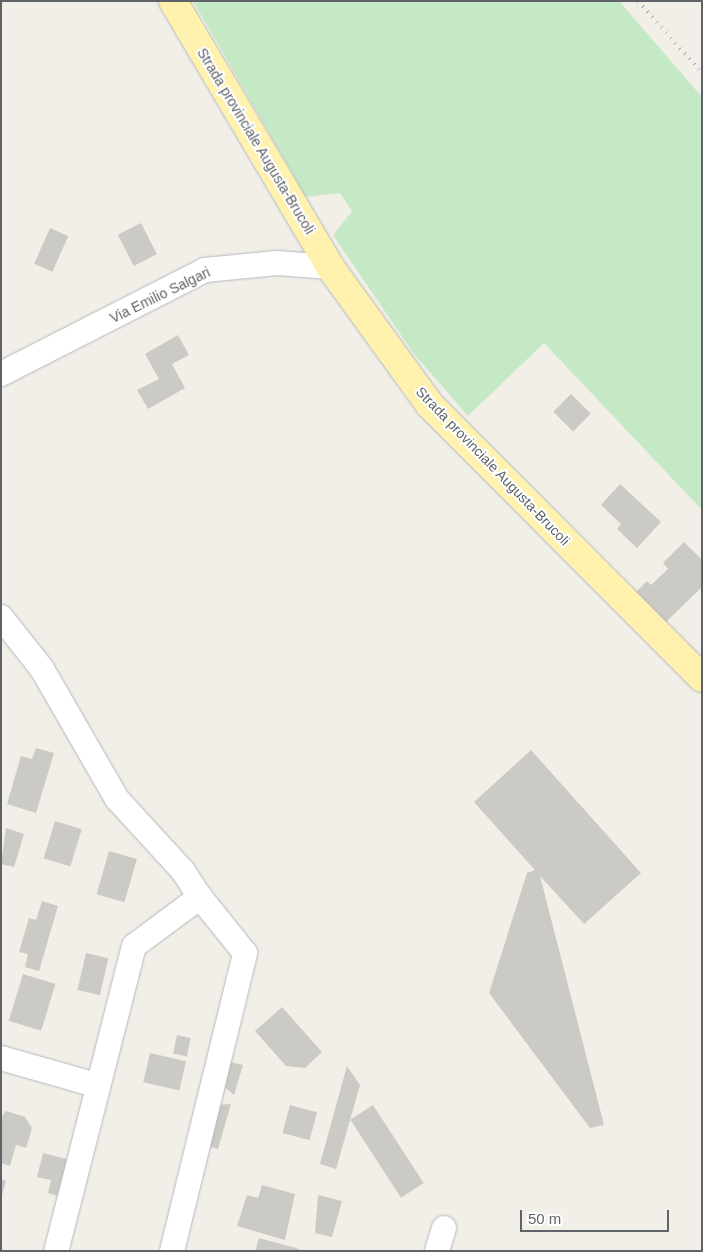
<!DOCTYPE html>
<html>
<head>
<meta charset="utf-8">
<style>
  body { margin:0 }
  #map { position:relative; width:703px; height:1252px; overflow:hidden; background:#f1efe8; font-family:Arial,sans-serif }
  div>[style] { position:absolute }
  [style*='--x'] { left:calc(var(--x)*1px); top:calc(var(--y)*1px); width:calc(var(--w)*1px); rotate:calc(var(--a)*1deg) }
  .green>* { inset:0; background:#c5e8c5 }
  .building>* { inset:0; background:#cccac5; transform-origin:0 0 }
  .roads { filter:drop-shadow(0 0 1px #b5b8bc) drop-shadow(0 0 1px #b5b8bc) }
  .minor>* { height:24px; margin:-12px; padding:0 12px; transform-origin:12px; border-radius:12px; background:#fff }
  .major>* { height:28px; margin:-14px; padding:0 14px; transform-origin:14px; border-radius:14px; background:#fff2af }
  .rail>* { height:4px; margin-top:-2px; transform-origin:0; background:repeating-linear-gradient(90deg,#b6b7b8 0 1px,transparent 0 7px) }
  span { translate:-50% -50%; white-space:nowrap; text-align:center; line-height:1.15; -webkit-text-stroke:4px #fff; paint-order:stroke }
  .street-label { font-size:14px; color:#5f6368 }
  .frame { position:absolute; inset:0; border:2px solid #5f6368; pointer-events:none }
  .scale { position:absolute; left:520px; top:1210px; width:149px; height:22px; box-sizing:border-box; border:2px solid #5f6368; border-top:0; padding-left:6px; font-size:15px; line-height:18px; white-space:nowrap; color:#5f6368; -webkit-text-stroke:4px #fff; paint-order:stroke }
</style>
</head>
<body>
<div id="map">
  <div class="green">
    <i style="clip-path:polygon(193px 1px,619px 1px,702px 97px,702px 510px,544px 343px,468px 416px,414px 354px,333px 235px,352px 211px,340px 193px,306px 197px)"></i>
  </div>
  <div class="building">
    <i style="left:141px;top:223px;width:35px;height:26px;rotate:63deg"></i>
    <i style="left:50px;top:228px;width:20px;height:39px;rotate:24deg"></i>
    <i style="clip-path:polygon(178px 335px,189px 355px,172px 364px,185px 388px,148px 409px,137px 390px,159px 379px,145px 354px)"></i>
    <i style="left:571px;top:394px;width:28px;height:25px;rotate:45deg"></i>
    <i style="clip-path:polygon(620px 484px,661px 522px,637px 548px,617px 529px,621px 524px,601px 505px)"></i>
    <i style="clip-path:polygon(684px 542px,702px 560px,702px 587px,666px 622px,636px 592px,647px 581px,651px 585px,668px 569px,663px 563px)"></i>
    <i style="clip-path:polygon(36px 748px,54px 753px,36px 813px,7px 804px,21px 756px,32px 759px)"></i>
    <i style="clip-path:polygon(531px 750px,641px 873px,584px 924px,540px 876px,604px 1125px,590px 1128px,489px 993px,527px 873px,535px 870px,474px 802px)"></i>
    <i style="left:55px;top:821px;width:28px;height:39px;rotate:17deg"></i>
    <i style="clip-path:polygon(6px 828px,24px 834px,14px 867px,1px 864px)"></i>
    <i style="left:109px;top:851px;width:29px;height:45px;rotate:16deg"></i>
    <i style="clip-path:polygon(42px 901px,58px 906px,39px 971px,25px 967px,28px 954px,19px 952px,29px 918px,36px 920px)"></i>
    <i style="left:86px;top:953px;width:23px;height:38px;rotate:13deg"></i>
    <i style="left:23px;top:974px;width:34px;height:49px;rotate:17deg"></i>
    <i style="clip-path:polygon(282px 1007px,322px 1052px,305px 1068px,286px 1066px,255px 1031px)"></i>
    <i style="left:177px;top:1035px;width:14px;height:19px;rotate:12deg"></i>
    <i style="left:150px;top:1053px;width:37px;height:30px;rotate:13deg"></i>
    <i style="clip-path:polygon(226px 1061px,243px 1065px,234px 1095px,220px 1083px)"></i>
    <i style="clip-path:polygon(347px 1066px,360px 1085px,336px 1169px,320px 1164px)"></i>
    <i style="clip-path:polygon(231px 1104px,218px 1149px,205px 1145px,215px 1105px)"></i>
    <i style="left:290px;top:1105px;width:28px;height:29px;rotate:15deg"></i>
    <i style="left:373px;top:1105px;width:93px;height:27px;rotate:57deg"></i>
    <i style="clip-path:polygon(6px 1111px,25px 1117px,32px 1128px,26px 1148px,16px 1145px,10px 1166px,1px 1163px,1px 1117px)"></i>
    <i style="clip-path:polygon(43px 1153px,70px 1160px,61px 1197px,48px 1193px,51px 1180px,37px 1177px)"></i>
    <i style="clip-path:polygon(1px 1179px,6px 1181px,2px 1195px,1px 1195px)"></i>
    <i style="clip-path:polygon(262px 1185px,295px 1194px,285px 1240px,237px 1226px,247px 1195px,258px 1198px)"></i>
    <i style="clip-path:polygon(318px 1195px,342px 1201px,332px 1237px,315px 1233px)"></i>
    <i style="clip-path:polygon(259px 1238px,296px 1248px,303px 1251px,255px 1251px)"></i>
  </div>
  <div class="roads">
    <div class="minor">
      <i style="--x:1;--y:374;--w:229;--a:-27"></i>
      <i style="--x:205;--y:270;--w:72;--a:-5.6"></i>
      <i style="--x:277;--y:263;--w:53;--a:4.3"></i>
      <i style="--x:1;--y:617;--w:66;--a:51.7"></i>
      <i style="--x:42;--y:669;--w:150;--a:60"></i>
      <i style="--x:117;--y:799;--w:98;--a:47.5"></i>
      <i style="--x:183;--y:871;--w:31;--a:57"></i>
      <i style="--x:200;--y:897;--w:82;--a:143.4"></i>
      <i style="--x:134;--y:946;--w:315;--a:104.3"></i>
      <i style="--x:1;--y:1058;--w:99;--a:15.9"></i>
      <i style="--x:172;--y:1251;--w:307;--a:-76.2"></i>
      <i style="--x:245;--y:953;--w:72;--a:-128.8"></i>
      <i style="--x:437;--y:1251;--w:24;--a:-73"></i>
    </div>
    <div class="major">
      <i style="--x:173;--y:1;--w:309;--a:59.4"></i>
      <i style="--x:330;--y:267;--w:170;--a:54.1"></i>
      <i style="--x:430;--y:405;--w:385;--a:45.1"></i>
    </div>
  </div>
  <div class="rail">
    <i style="--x:638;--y:1;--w:96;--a:48.4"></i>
  </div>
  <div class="street-label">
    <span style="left:256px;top:141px;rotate:59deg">Strada provinciale Augusta-Brucoli</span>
    <span style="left:160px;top:295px;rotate:-26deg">Via Emilio Salgari</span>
    <span style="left:493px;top:466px;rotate:46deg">Strada provinciale Augusta-Brucoli</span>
  </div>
  <div class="frame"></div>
  <div class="scale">50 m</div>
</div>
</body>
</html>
